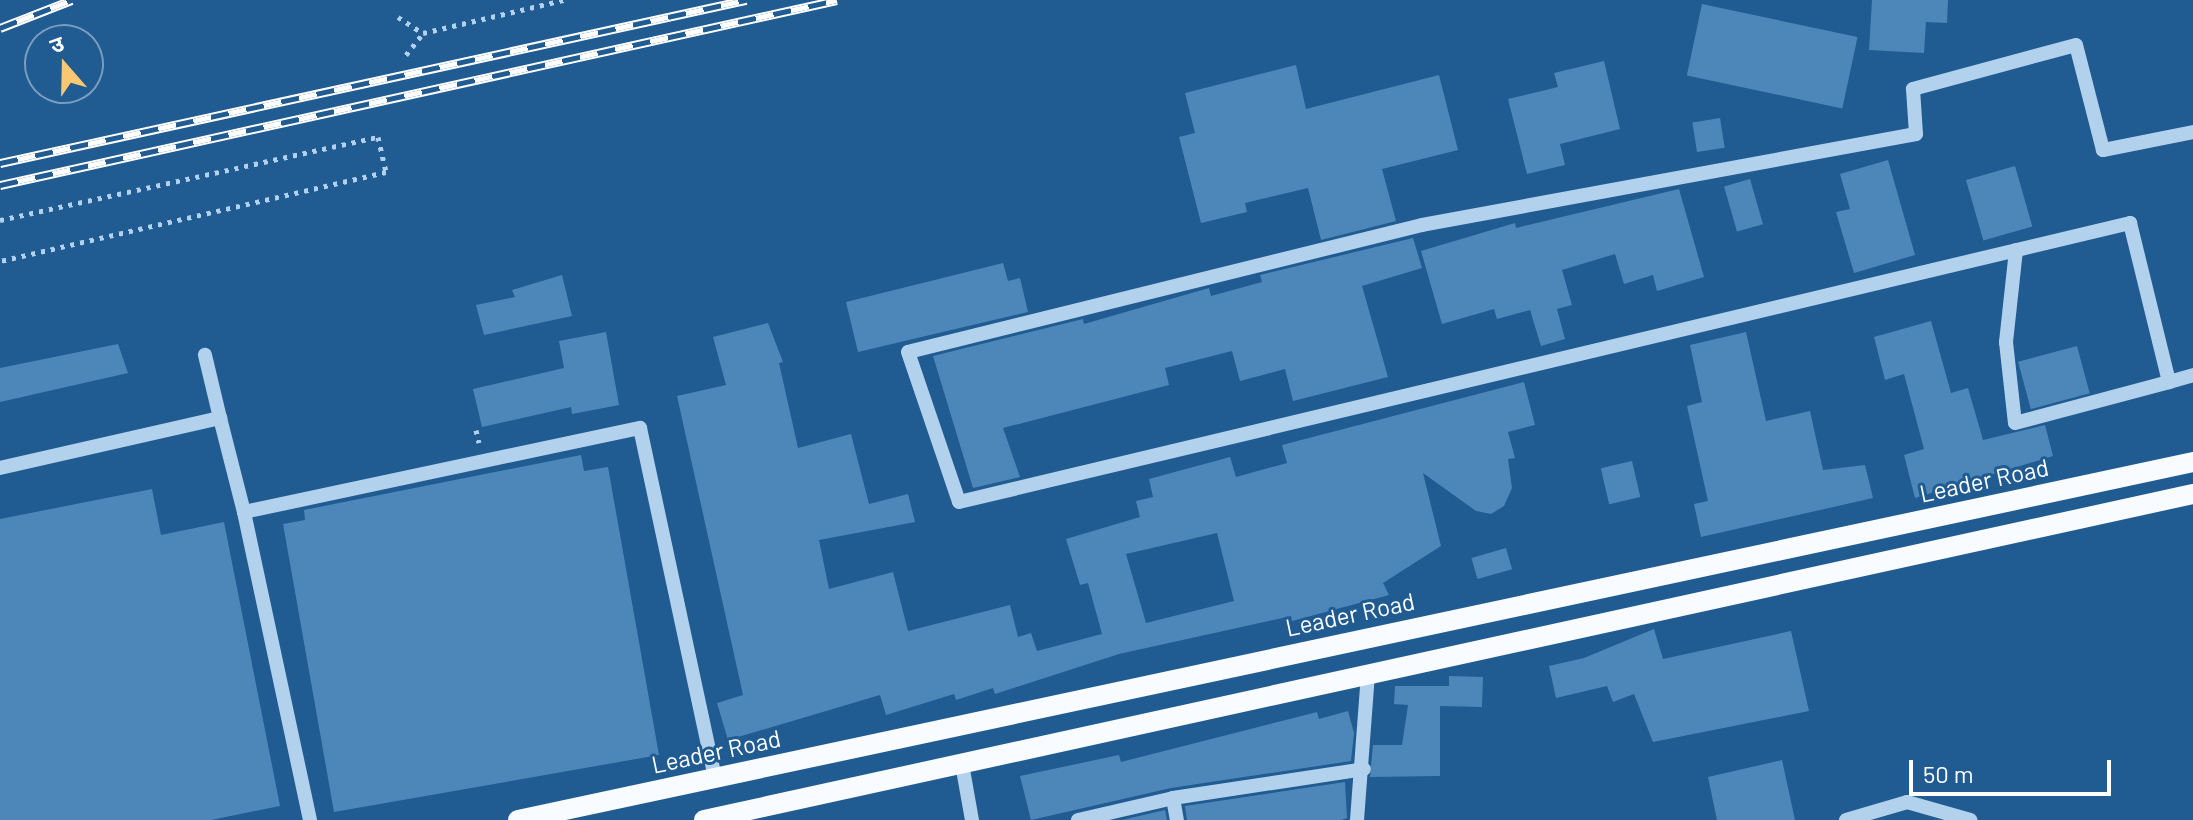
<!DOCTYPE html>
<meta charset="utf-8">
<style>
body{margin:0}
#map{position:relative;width:2193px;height:820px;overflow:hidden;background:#205b91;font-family:Barlow,"Noto Sans Devanagari",sans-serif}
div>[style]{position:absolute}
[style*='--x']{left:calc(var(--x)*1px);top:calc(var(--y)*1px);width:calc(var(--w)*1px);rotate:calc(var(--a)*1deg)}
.building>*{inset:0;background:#4d87ba;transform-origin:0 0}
.path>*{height:5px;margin-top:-2.5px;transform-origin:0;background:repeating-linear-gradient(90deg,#b2d1ed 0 4px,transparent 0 10px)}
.minor>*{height:14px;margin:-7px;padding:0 7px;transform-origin:7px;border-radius:7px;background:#b2d1ed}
.major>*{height:20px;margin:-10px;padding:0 10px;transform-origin:10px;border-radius:10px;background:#f8fbff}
.rail>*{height:9px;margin-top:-4.5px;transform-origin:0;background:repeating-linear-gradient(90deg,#205b91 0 18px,#fff 0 36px);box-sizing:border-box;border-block:2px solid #fff}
span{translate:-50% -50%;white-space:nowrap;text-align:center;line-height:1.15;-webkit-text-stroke:6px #205b91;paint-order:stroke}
.street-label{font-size:24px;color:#fff}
.north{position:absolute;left:24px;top:24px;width:80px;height:80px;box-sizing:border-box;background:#205b91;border:2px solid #799dbd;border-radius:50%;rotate:340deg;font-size:22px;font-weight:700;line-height:32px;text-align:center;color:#fff}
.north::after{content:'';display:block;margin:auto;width:28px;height:36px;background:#fac873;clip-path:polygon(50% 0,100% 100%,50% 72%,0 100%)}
.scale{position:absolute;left:1909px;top:760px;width:202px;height:36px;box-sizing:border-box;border:4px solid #fff;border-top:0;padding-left:10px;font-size:24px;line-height:28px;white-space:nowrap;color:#fff;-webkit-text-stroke:6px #205b91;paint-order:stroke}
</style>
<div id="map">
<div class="building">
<div style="clip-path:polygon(1872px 0,1948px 0,1947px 23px,1926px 22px,1924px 53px,1869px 50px)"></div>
<div style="left:1702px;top:4px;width:159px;height:73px;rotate:12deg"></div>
<div style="clip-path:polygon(1604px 61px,1620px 129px,1560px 144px,1565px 165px,1527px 174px,1508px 99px,1558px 87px,1554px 73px)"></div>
<div style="clip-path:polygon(1296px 65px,1306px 109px,1439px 75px,1458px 150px,1382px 169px,1396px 221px,1321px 240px,1308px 188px,1245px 203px,1247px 212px,1201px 223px,1179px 137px,1195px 133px,1185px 93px)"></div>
<div style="left:1720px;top:118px;width:30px;height:28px;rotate:81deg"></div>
<div style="clip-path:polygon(1888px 160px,1915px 255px,1854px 273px,1836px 212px,1850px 209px,1840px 174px)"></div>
<div style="left:2015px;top:166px;width:63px;height:51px;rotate:74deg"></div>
<div style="left:1750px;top:179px;width:47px;height:27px;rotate:74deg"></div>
<div style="clip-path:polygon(1679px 189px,1704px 277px,1657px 291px,1653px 275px,1624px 284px,1615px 254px,1562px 270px,1572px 305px,1557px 309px,1565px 339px,1541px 346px,1530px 310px,1497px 319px,1494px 309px,1442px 324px,1421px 251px,1515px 223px,1516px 228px)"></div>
<div style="clip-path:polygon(1413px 238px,1422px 268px,1362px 286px,1388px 377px,1293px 401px,1285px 369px,1240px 381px,1232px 351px,1165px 368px,1169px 385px,1003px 428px,1020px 477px,973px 488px,933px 356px,1083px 319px,1084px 324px,1209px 288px,1211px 296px,1262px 282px,1260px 275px)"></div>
<div style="clip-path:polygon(1003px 263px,1008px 281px,1020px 278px,1028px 312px,858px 352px,846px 302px)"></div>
<div style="clip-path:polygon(562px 275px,572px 316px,484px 335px,476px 305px,515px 297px,512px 290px)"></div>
<div style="clip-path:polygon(1931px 321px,1951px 393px,1968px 388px,1983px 440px,2045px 425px,2053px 456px,1915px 498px,1904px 455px,1924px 449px,1904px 374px,1885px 380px,1874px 337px)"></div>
<div style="clip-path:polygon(evenodd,768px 323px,783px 362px,779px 363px,798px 448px,851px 434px,869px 504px,908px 494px,915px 522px,819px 540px,829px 589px,893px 572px,908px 631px,1010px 605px,1018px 637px,1031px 633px,1037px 651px,1102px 634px,1088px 583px,1080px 585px,1066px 539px,1140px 517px,1136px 501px,1153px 497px,1149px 479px,1230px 457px,1236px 477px,1287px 463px,1282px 445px,1524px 382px,1535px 425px,1508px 432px,1515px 458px,1508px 459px,1512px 488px,1504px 506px,1491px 514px,1476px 511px,1423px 473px,1441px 546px,1383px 583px,1389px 595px,1292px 621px,1291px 616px,1119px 654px,995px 694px,993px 688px,956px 700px,954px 694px,886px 715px,880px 695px,728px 740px,717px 703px,743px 695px,677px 396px,726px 385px,713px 337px,768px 323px,1217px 533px,1234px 601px,1146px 623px,1126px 554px,1217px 533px)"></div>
<div style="clip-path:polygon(606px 332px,619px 405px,572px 414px,571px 407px,482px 427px,473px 389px,564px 368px,559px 341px)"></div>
<div style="clip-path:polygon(1746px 332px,1766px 421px,1810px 411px,1823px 470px,1865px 465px,1873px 498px,1701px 537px,1694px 504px,1708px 501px,1687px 406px,1702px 402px,1690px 345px)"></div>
<div style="clip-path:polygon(118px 344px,128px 373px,0 402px,0 368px)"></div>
<div style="left:2077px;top:346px;width:49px;height:61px;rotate:75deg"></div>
<div style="clip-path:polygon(581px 455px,584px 471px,608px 467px,659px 755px,334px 812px,283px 524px,305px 520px,304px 510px)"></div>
<div style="left:1632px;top:461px;width:37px;height:32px;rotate:77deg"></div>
<div style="clip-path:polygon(152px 489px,161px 535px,224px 522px,280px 806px,211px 820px,0 820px,0 519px)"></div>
<div style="left:1506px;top:548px;width:22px;height:36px;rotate:74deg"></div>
<div style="clip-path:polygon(1654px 629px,1663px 659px,1791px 631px,1809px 711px,1653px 742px,1634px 694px,1613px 702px,1607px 686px,1556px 698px,1549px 666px,1584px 658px)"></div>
<div style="clip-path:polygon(1449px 676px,1483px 677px,1482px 707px,1440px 706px,1440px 776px,1370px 777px,1373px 745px,1402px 745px,1408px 705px,1394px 704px,1395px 686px,1449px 686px)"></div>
<div style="clip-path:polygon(1348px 711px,1354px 733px,1351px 761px,1171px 788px,1031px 820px,1020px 776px,1119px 755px,1121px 762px,1317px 712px,1319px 719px)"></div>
<div style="clip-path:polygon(1782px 760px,1795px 820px,1717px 820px,1708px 777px)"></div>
<div style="clip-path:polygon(1345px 782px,1347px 818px,1341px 820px,1187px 820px,1185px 806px)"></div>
<div style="clip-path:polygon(1165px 810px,1167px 820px,1122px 820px)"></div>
</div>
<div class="path">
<div style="--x:398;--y:17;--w:30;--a:33"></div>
<div style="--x:406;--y:55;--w:28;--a:-52"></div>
<div style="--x:423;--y:33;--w:145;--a:-13.2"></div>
<div style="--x:0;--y:220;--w:387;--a:-12.4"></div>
<div style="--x:378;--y:137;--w:36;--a:77"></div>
<div style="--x:386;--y:172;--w:396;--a:167"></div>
<div style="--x:476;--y:430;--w:13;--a:77"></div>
</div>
<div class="minor">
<div style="--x:2193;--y:132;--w:92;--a:168.7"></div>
<div style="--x:2103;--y:150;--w:108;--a:-104.4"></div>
<div style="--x:2076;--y:45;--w:169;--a:164.9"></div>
<div style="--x:1913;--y:89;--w:45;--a:86.2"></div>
<div style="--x:1916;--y:134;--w:502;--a:169.56"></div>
<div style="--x:1422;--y:225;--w:529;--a:166.12"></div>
<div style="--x:908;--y:352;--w:158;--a:71.2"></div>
<div style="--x:959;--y:502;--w:1204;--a:-13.4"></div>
<div style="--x:2130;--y:223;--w:164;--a:76.2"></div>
<div style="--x:2169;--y:382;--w:25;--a:-16"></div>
<div style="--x:2016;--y:250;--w:93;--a:96.2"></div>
<div style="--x:2006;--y:342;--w:81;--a:83.7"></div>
<div style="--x:2015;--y:423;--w:159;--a:-14.9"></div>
<div style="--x:220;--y:418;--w:97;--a:75.7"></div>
<div style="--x:0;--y:468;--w:226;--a:-12.8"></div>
<div style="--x:220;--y:418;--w:65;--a:-103.4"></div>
<div style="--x:962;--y:764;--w:57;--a:79.9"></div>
<div style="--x:1173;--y:798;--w:22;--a:80"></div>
<div style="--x:310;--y:820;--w:315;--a:-102.1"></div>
<div style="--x:244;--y:512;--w:405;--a:-12"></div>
<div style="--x:640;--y:428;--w:358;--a:77.9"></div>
<div style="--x:1078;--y:820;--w:98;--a:-13"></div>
<div style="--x:1173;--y:798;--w:193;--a:-8.6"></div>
<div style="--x:1357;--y:820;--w:146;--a:-85.7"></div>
<div style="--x:1846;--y:820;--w:64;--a:-16.4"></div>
<div style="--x:1907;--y:802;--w:66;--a:15.9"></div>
</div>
<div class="major">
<div style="--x:518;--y:820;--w:1713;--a:-12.06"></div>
<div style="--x:704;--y:820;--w:1524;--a:-12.35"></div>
</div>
<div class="rail">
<div style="--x:0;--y:28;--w:77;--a:-21.3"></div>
<div style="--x:0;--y:163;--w:764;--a:-12.33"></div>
<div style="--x:0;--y:185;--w:857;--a:-12.46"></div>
</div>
<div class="street-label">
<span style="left:1984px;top:480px;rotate:-12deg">Leader Road</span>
<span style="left:1350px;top:614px;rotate:-12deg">Leader Road</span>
<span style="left:716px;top:751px;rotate:-12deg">Leader Road</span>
</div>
<div class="north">उ</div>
<div class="scale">50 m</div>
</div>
